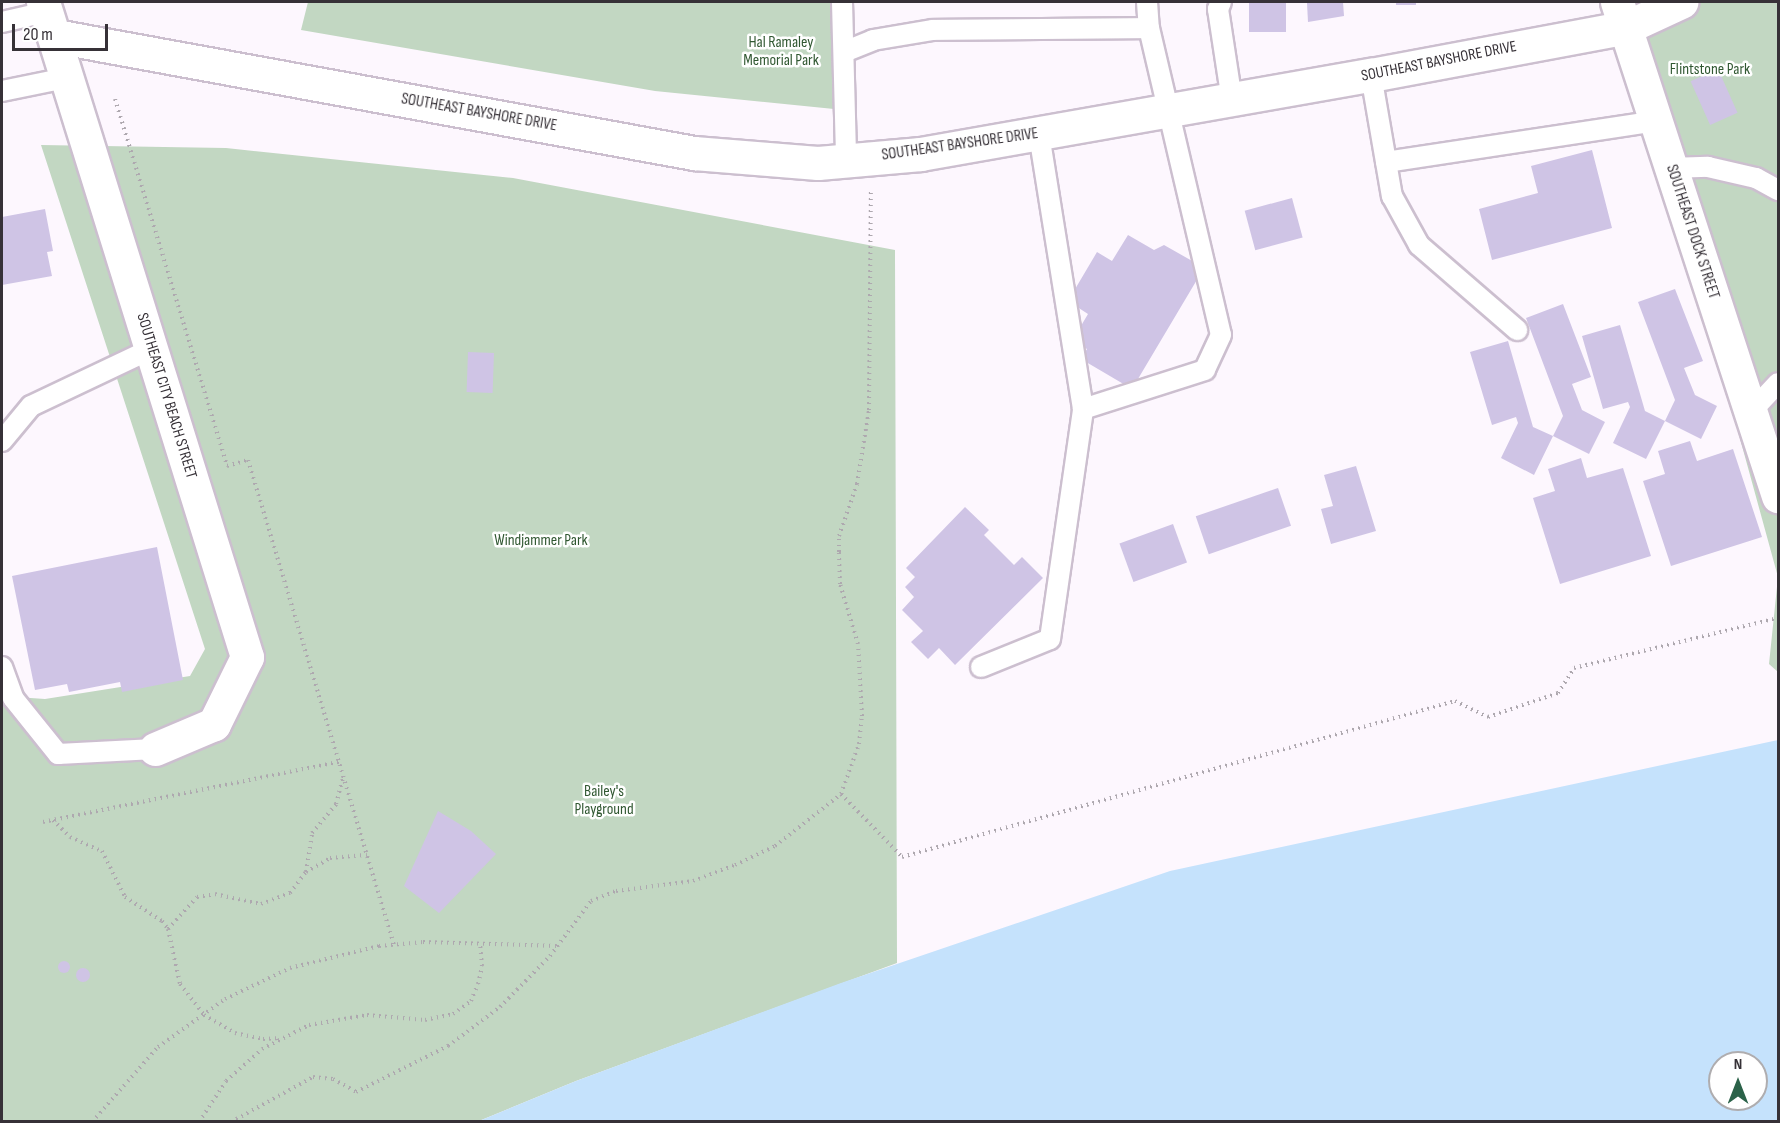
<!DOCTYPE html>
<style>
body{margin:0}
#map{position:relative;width:1780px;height:1123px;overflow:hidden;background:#fdf7fe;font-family:"Sofia Sans Condensed",sans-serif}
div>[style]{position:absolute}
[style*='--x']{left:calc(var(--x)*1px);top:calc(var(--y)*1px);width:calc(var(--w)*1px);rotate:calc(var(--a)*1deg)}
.green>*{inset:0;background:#c2d7c2}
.water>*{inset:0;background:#c5e2fc}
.building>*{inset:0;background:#cfc4e5;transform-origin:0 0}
.round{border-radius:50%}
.path>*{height:4px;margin-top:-2px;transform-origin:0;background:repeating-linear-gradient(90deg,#aea8af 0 1.5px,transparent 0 6px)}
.roads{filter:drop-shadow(2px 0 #ccbfcf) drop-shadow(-2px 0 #ccbfcf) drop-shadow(0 2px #ccbfcf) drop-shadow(0 -2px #ccbfcf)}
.service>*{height:20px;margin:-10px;padding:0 10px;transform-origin:10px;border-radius:10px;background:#fff}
.minor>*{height:33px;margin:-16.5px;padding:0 16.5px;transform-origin:16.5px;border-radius:16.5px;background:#fff}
.tertiary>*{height:33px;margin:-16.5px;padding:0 16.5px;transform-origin:16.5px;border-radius:16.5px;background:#fff}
span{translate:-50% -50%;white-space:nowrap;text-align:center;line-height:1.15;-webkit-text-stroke:5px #fff;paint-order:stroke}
.park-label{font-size:16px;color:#315832}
.street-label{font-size:16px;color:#363137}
.frame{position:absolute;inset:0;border:3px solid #363137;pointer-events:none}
.north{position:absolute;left:1708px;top:1051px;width:60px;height:60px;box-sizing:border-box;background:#fff;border:2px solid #afadaf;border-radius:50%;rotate:0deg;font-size:16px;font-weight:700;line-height:24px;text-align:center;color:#363137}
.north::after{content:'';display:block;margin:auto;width:21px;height:27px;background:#2b6249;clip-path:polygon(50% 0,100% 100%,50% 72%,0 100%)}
.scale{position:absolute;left:12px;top:24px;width:96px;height:27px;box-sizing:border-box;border:3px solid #363137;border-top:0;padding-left:8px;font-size:18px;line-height:21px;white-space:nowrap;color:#363137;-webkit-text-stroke:4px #fff;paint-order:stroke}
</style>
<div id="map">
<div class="green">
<div style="clip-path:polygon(308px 2px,834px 2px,834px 109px,655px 91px,301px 30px)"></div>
<div style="clip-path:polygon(1681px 2px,1778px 2px,1778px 672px,1769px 664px,1778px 577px,1627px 27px)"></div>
<div style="clip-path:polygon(41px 145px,226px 148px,513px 178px,895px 250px,897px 963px,576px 1081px,479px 1121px,2px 1121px,2px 696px,45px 699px,190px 676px,205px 649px)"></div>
</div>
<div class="water">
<div style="clip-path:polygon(evenodd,1778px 740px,1778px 1121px,479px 1121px,576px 1081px,841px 983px,1170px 871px,1778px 740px,1720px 1063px,1756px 1063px,1756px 1099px,1720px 1099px,1720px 1063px)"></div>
</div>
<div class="building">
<div style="left:1249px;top:2px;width:37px;height:30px"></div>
<div style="clip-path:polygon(1343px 2px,1344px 16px,1308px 22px,1307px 3px)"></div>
<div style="left:1396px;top:2px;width:20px;height:3px"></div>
<div style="left:1718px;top:69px;width:48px;height:30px;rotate:66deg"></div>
<div style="clip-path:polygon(1592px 150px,1612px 228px,1492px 260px,1479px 209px,1538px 193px,1531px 166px)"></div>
<div style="left:1292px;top:198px;width:41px;height:49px;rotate:75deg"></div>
<div style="clip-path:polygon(45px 209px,53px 251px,47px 252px,52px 276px,2px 285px,2px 217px)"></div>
<div style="clip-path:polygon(1128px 235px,1154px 250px,1164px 245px,1194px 262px,1194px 269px,1201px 273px,1132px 389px,1081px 359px,1087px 349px,1072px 341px,1088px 314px,1068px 301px,1097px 252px,1112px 261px)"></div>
<div style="clip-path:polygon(1675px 289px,1703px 361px,1684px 368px,1695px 395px,1717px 406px,1701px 439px,1665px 421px,1675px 400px,1638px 302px)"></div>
<div style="clip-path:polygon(1563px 304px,1591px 377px,1572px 384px,1582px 410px,1605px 422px,1589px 454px,1553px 436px,1534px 475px,1501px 458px,1518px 423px,1516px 417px,1492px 425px,1470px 352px,1508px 341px,1533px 427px,1553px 436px,1563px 416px,1526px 318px)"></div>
<div style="clip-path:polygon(1620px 325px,1645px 411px,1665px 421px,1646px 459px,1613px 443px,1630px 407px,1628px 402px,1603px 409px,1582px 336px)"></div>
<div style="left:468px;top:352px;width:26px;height:40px;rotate:2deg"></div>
<div style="clip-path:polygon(1690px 441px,1697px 461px,1733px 449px,1762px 537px,1671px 566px,1643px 481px,1665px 474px,1658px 451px)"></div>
<div style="clip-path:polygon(1581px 458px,1587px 478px,1623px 468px,1651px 556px,1560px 584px,1533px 498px,1555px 491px,1548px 469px)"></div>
<div style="clip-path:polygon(1356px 466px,1376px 531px,1331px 544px,1321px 509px,1333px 506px,1324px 475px)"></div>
<div style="left:1278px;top:488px;width:40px;height:87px;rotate:71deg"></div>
<div style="clip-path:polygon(965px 507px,989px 530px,984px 535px,1014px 565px,1022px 557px,1043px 578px,955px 665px,939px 648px,928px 659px,911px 642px,923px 631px,902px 610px,914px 597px,905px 587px,915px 577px,906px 568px)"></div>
<div style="left:1173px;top:524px;width:41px;height:57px;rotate:70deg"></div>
<div style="clip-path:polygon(157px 547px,183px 680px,122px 692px,120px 682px,69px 692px,67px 684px,35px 690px,12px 576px)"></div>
<div style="clip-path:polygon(438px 811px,471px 831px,496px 854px,439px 913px,404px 886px)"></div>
<div class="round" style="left:58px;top:961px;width:12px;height:12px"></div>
<div class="round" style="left:76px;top:968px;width:14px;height:14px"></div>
</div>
<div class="path">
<div style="--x:115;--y:99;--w:384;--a:73"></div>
<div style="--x:227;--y:466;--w:22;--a:-16"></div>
<div style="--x:248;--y:460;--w:506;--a:73.25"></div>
<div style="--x:841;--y:794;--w:88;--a:45.9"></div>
<div style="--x:902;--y:857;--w:575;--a:-15.75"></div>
<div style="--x:1455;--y:701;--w:37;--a:26"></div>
<div style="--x:1488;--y:717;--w:74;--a:-18.9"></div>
<div style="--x:1558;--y:693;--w:30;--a:-57"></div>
<div style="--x:1574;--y:668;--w:210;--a:-13.8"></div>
<div style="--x:53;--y:820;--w:24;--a:45"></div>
<div style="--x:70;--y:837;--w:35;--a:24"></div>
<div style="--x:102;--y:851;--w:51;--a:63.4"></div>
<div style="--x:125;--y:897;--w:44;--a:33"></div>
<div style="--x:162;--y:921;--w:10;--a:53"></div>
<div style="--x:168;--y:929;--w:56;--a:77.7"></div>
<div style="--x:180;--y:984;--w:39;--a:52"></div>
<div style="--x:204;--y:1015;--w:36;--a:30"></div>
<div style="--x:235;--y:1033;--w:29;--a:12"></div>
<div style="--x:263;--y:1039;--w:17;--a:-3"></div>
<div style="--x:43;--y:822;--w:302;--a:-11.5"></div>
<div style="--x:306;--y:872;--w:28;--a:-30"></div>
<div style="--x:330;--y:858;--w:37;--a:-5"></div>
<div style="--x:168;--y:929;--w:43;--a:-47.8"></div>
<div style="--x:197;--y:897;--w:18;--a:-9"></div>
<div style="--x:215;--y:894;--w:47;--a:12.3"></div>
<div style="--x:261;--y:904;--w:31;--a:-21"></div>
<div style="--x:290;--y:893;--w:26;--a:-53"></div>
<div style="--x:306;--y:872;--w:39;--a:-81"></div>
<div style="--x:312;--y:833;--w:38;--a:-50"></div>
<div style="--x:336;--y:804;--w:27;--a:-75"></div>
<div style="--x:92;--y:1122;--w:100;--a:-48.7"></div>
<div style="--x:158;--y:1047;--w:82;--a:-35.6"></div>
<div style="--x:225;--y:999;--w:72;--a:-25.5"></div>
<div style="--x:290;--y:968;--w:92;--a:-13.9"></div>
<div style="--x:379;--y:946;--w:44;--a:-5.2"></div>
<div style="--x:423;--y:942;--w:133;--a:1.7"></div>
<div style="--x:199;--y:1122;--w:49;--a:-56.6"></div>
<div style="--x:226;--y:1081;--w:48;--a:-41.6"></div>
<div style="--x:262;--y:1049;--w:53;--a:-27.1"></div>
<div style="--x:309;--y:1025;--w:59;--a:-9.8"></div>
<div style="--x:367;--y:1015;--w:58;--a:4.9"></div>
<div style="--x:425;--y:1020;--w:29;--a:-12"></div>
<div style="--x:453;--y:1014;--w:22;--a:-36"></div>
<div style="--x:471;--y:1001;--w:18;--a:-68"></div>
<div style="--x:478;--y:984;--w:18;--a:-77"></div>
<div style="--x:482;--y:966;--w:22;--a:-95"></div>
<div style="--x:231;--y:1122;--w:94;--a:-28.8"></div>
<div style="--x:313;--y:1077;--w:20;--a:6"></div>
<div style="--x:333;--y:1079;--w:26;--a:29"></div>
<div style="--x:356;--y:1092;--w:103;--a:-26.6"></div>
<div style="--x:448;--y:1046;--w:65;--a:-36.9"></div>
<div style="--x:500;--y:1007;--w:71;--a:-45.6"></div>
<div style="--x:550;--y:956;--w:69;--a:-53.3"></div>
<div style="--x:591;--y:901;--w:27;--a:-22"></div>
<div style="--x:616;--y:891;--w:78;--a:-7.4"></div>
<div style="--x:693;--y:881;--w:45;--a:-20.9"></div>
<div style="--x:735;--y:865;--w:44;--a:-25.4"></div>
<div style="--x:775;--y:846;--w:84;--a:-38.2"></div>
<div style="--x:841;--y:794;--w:53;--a:-70.2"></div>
<div style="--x:859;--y:744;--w:28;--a:-84"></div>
<div style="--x:862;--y:716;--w:72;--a:-93.2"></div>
<div style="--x:858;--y:644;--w:63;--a:-106.7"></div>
<div style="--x:840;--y:584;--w:32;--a:-92"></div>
<div style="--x:839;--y:552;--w:16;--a:-90"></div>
<div style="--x:839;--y:536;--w:55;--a:-70.9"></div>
<div style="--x:857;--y:484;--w:75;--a:-80.8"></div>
<div style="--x:869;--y:410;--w:220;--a:-89.5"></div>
</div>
<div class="roads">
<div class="service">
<div style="--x:842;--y:2;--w:158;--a:88.5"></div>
<div style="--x:1147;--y:2;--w:26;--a:86"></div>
<div style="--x:1221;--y:2;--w:8;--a:113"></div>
<div style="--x:1218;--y:9;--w:93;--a:81.3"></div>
<div style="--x:2;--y:22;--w:45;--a:-12.8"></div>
<div style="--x:844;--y:52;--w:31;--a:-22"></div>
<div style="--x:873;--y:40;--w:61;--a:-9.5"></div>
<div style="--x:933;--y:30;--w:216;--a:-0.5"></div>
<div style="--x:1149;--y:28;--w:315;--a:76.8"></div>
<div style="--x:1221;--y:335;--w:38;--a:115"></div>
<div style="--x:1205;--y:370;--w:128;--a:162.3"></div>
<div style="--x:1371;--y:75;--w:123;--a:80.2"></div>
<div style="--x:1392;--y:196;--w:56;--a:61.1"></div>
<div style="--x:1419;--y:245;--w:130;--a:40.9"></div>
<div style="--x:2;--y:91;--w:65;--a:-11.5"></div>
<div style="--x:1386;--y:162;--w:273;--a:-8.6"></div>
<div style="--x:1670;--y:168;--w:38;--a:-2"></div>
<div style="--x:1708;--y:167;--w:49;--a:12.9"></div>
<div style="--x:1756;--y:178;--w:25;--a:29"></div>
<div style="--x:1749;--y:414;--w:42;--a:-46.9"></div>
<div style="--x:2;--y:441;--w:45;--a:-50.4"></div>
<div style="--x:31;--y:406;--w:133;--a:-25.4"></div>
<div style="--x:2;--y:667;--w:33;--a:70"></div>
<div style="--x:13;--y:698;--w:72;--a:51.2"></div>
<div style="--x:58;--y:754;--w:97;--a:-3"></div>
<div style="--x:981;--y:667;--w:74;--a:-22.1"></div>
<div style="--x:1050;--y:639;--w:232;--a:-81.8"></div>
<div style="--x:1083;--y:409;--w:278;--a:-99.1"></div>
</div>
<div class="minor">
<div style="--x:1617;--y:2;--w:520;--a:71.95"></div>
</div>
<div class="tertiary">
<div style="--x:43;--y:2;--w:686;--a:72.7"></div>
<div style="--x:247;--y:657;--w:75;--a:116.2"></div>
<div style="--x:214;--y:724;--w:64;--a:157"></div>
<div style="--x:55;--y:36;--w:650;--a:10.38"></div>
<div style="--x:694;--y:153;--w:124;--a:4.6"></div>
<div style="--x:818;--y:163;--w:103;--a:-5"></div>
<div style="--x:921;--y:154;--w:457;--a:-10"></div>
<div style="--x:1371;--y:75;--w:260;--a:-10.6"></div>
<div style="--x:1627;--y:27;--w:60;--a:-24.8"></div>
</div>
</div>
<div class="park-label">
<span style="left:781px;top:52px">Hal Ramaley<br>Memorial Park</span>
<span style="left:1710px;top:70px">Flintstone Park</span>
<span style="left:541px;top:541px">Windjammer Park</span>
<span style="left:604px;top:801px">Bailey's<br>Playground</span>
</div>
<div class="street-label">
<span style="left:1439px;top:62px;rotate:-11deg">SOUTHEAST BAYSHORE DRIVE</span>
<span style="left:479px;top:113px;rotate:10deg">SOUTHEAST BAYSHORE DRIVE</span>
<span style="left:960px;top:145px;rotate:-8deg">SOUTHEAST BAYSHORE DRIVE</span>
<span style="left:1692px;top:232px;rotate:72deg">SOUTHEAST DOCK STREET</span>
<span style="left:166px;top:396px;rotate:73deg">SOUTHEAST CITY BEACH STREET</span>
</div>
<div class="frame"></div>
<div class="north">N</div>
<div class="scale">20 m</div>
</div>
